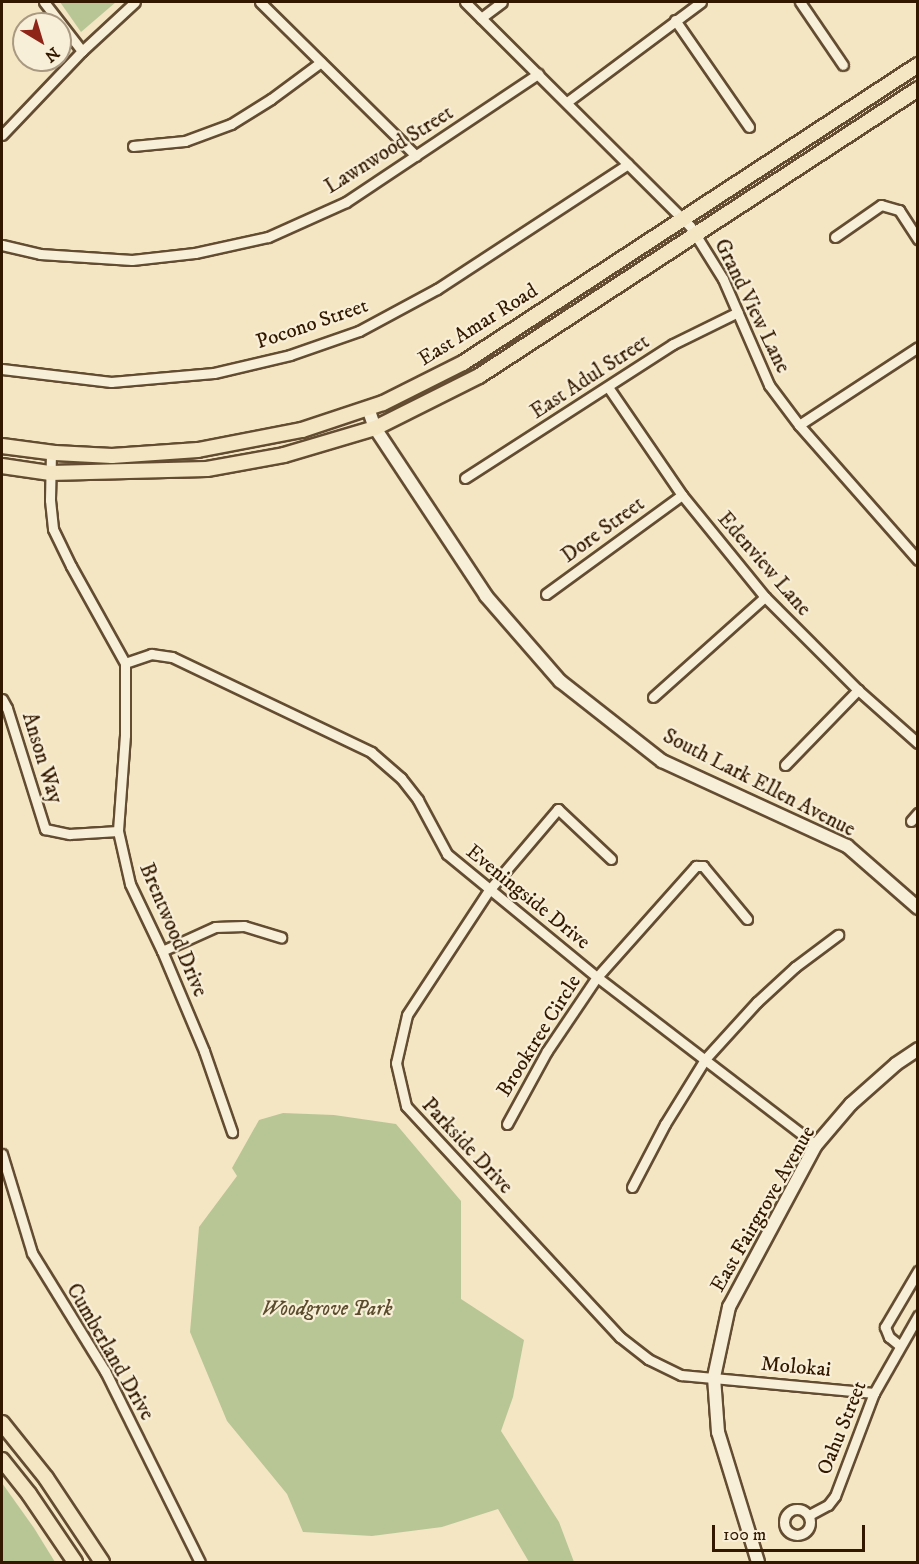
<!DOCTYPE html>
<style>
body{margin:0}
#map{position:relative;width:919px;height:1564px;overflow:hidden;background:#f4e6c3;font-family:"IM FELL DW Pica",serif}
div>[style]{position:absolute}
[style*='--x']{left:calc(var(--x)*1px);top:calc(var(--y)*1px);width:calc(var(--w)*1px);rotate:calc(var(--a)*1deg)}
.green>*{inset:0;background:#b8c696}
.roads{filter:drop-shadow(2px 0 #634c31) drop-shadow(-2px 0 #634c31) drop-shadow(0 2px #634c31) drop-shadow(0 -2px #634c31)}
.street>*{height:9px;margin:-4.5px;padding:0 4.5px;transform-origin:4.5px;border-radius:4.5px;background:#f8efd8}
.street>.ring{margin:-4.5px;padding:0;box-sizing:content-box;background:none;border:9px solid #f8efd8;border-radius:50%}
.secondary>*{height:12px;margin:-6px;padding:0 6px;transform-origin:6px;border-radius:6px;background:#f8efd8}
.primary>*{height:14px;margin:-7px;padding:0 7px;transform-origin:7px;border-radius:7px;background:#f4e6c3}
span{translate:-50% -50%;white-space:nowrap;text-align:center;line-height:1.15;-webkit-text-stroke:4.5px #f8efd8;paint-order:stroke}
.street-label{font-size:21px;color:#331800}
.park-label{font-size:21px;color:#5b4c2d;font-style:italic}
.frame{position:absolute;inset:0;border:3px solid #331800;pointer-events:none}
.north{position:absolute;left:12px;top:12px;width:60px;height:60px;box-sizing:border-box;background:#f8efd8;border:2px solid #a99982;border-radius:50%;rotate:142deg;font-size:16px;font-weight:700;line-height:24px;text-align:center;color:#331800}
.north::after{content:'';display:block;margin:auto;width:21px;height:27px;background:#8f2418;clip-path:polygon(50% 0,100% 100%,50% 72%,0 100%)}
.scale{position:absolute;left:712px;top:1525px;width:153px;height:27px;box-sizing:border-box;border:3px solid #331800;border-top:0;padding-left:8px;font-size:18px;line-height:21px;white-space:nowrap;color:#331800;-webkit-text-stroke:4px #f8efd8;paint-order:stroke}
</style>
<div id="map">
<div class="green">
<div style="clip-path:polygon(60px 2px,116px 2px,81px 32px)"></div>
<div style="clip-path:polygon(283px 1113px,334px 1115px,396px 1124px,461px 1201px,461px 1299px,524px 1340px,513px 1397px,501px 1431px,559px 1522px,574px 1562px,529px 1562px,498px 1509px,442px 1527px,372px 1536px,303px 1532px,287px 1494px,227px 1421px,190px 1332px,199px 1227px,237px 1176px,232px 1168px,259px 1120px)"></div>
<div style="clip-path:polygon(2px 1483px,34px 1528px,55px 1562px,2px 1562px)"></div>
</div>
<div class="roads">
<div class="street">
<div style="--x:44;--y:2;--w:62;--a:52.2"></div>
<div style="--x:260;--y:2;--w:219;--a:44.6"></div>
<div style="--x:465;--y:2;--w:317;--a:44.9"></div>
<div style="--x:690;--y:226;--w:62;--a:58.1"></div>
<div style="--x:723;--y:279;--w:116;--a:66.5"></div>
<div style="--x:769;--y:385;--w:50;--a:53.1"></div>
<div style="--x:799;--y:425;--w:180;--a:48.6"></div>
<div style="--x:800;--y:2;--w:76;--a:55.7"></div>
<div style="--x:481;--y:18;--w:26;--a:-37"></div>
<div style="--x:675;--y:20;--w:130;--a:55.3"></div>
<div style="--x:567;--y:102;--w:167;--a:-36.7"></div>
<div style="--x:2;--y:135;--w:116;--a:-46.4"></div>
<div style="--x:82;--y:51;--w:72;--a:-42.8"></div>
<div style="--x:133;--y:146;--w:52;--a:-5.5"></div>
<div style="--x:185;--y:141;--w:49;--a:-20.3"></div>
<div style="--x:231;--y:124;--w:47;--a:-32"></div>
<div style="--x:271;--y:99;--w:62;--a:-36.5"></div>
<div style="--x:835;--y:237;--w:56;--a:-34.8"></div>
<div style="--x:881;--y:205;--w:19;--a:16"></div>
<div style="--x:899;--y:210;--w:35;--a:57"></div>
<div style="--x:2;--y:245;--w:39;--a:13"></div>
<div style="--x:40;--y:254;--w:92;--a:3.7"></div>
<div style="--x:132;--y:260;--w:63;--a:-6.3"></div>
<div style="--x:195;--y:253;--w:75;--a:-12.4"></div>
<div style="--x:268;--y:237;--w:85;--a:-24.2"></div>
<div style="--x:346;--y:202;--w:231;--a:-33.7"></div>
<div style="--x:2;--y:369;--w:110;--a:6.8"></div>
<div style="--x:111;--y:382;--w:103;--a:-5"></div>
<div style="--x:214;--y:373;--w:78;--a:-13.3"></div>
<div style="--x:290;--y:355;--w:73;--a:-19.2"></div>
<div style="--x:359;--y:331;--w:89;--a:-28.3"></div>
<div style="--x:437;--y:289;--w:228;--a:-33.2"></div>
<div style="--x:608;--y:387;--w:131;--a:55.6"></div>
<div style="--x:682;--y:495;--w:132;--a:50.9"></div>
<div style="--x:765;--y:597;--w:132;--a:45"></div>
<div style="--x:858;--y:690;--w:80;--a:41.5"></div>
<div style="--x:799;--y:425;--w:142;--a:-33.2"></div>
<div style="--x:51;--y:452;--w:48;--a:91.2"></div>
<div style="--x:50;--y:500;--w:29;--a:84"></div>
<div style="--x:53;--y:529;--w:41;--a:64.1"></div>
<div style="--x:71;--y:566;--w:111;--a:60.9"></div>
<div style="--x:125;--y:663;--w:72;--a:90"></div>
<div style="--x:125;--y:735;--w:96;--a:94.2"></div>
<div style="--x:118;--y:831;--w:54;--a:77.2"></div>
<div style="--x:130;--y:884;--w:74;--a:64.5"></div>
<div style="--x:162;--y:951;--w:108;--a:67.2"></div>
<div style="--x:204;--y:1051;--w:86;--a:70.9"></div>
<div style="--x:465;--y:478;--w:247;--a:-32.8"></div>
<div style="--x:673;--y:344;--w:72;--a:-26.2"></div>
<div style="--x:546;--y:594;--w:168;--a:-36.1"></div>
<div style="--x:125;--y:663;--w:28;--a:-19"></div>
<div style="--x:151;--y:654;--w:21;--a:8"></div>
<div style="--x:172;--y:657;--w:221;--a:25.5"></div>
<div style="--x:371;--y:752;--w:40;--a:41"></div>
<div style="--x:401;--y:778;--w:28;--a:52"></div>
<div style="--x:418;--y:800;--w:61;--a:61.8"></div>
<div style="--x:447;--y:854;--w:194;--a:39.4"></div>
<div style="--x:597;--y:977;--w:276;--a:37.5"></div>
<div style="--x:653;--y:697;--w:150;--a:-41.8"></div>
<div style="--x:2;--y:699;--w:10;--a:61"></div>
<div style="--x:7;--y:708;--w:127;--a:72.6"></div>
<div style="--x:45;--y:829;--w:25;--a:12"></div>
<div style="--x:69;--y:834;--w:49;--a:-3.5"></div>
<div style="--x:785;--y:765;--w:105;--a:-45.8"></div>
<div style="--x:911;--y:821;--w:11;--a:-49"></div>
<div style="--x:611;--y:859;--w:73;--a:-136.7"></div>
<div style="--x:558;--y:809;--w:106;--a:130.4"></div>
<div style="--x:489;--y:890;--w:149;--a:123.3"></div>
<div style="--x:407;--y:1015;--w:49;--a:102.9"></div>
<div style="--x:396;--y:1063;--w:44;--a:76.9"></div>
<div style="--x:406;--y:1106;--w:315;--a:47.2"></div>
<div style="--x:620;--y:1337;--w:36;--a:38"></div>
<div style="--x:648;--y:1359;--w:37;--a:26"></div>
<div style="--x:681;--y:1375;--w:194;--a:5.3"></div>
<div style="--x:162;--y:951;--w:58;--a:-24.4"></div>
<div style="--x:215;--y:927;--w:29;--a:-2"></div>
<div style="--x:244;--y:926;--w:39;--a:17"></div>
<div style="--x:507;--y:1124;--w:83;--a:-61.3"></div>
<div style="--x:547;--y:1051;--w:89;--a:-56"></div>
<div style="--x:597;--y:977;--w:149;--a:-48.3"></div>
<div style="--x:696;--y:866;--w:7;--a:0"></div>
<div style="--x:703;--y:866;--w:69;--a:50.3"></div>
<div style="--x:2;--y:1154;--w:103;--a:73.1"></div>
<div style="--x:32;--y:1253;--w:139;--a:58.3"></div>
<div style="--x:105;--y:1371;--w:213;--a:63.6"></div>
<div style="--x:632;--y:1187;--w:71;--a:-62.4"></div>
<div style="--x:665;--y:1124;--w:78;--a:-58.2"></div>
<div style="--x:706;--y:1058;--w:76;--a:-47.7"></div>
<div style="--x:757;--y:1002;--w:52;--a:-42.6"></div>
<div style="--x:795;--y:967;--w:54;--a:-36.7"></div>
<div style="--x:899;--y:1345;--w:13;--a:-141"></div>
<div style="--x:889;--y:1337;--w:11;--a:-112"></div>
<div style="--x:885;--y:1327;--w:65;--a:-59.5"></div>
<div class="ring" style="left:784px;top:1509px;width:17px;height:17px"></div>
<div style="--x:809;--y:1515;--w:21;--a:-28"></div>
<div style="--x:828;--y:1505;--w:11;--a:-52"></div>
<div style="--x:835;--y:1496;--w:110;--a:-69.3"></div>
<div style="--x:874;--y:1393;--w:89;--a:-60.3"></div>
</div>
<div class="secondary">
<div style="--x:368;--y:408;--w:21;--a:71"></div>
<div style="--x:375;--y:428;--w:201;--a:56.5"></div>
<div style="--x:486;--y:596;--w:113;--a:49"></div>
<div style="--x:560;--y:681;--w:130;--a:38.1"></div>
<div style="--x:662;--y:761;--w:204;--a:24.7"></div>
<div style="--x:847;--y:846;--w:94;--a:41.1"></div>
<div style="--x:758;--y:1562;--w:136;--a:-107.1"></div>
<div style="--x:718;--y:1432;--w:55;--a:-94.2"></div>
<div style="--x:714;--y:1377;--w:72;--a:-77.9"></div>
<div style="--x:729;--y:1307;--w:184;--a:-61.8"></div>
<div style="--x:816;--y:1145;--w:54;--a:-49.5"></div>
<div style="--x:851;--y:1104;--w:60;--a:-41.6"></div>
<div style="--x:896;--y:1064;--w:27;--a:-34"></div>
</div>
<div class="primary">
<div style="--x:2;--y:446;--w:53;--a:7.5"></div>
<div style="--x:55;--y:453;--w:57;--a:3"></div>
<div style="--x:112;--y:456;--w:86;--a:-4"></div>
<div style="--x:198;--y:450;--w:106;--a:-10.9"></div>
<div style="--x:302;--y:430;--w:85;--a:-18.4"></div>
<div style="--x:383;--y:403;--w:89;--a:-26.6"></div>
<div style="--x:463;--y:363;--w:544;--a:-33.22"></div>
<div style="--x:2;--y:466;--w:49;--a:8.3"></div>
<div style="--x:50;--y:473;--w:157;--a:-1.5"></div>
<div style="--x:207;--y:469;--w:78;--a:-10.3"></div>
<div style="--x:284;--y:455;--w:95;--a:-16.5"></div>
<div style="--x:375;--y:428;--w:116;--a:-26.6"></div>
<div style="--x:479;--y:376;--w:524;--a:-33.17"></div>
<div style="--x:2;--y:1423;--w:70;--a:51.3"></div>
<div style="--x:46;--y:1478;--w:101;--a:56.3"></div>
<div style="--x:2;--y:1460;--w:43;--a:51.5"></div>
<div style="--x:29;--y:1494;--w:82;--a:55.9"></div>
</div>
</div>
<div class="street-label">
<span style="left:389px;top:150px;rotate:-32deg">Lawnwood Street</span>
<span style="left:752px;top:306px;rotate:64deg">Grand View Lane</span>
<span style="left:312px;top:324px;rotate:-19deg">Pocono Street</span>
<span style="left:478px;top:325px;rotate:-32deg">East Amar Road</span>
<span style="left:590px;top:377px;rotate:-33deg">East Adul Street</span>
<span style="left:603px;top:530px;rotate:-36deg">Dore Street</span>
<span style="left:764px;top:564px;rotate:49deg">Edenview Lane</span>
<span style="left:42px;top:758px;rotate:73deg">Anson Way</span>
<span style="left:759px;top:783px;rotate:27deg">South Lark Ellen Avenue</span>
<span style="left:528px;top:897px;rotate:39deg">Eveningside Drive</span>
<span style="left:173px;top:930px;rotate:67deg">Brentwood Drive</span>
<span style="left:539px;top:1036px;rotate:-58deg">Brooktree Circle</span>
<span style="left:467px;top:1146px;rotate:47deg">Parkside Drive</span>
<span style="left:763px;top:1209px;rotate:-60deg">East Fairgrove Avenue</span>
<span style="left:110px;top:1352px;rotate:60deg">Cumberland Drive</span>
<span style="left:796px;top:1367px;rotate:5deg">Molokai</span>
<span style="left:842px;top:1428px;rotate:-68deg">Oahu Street</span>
</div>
<div class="park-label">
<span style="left:327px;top:1309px">Woodgrove Park</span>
</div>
<div class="frame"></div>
<div class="north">N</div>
<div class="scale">100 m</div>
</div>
